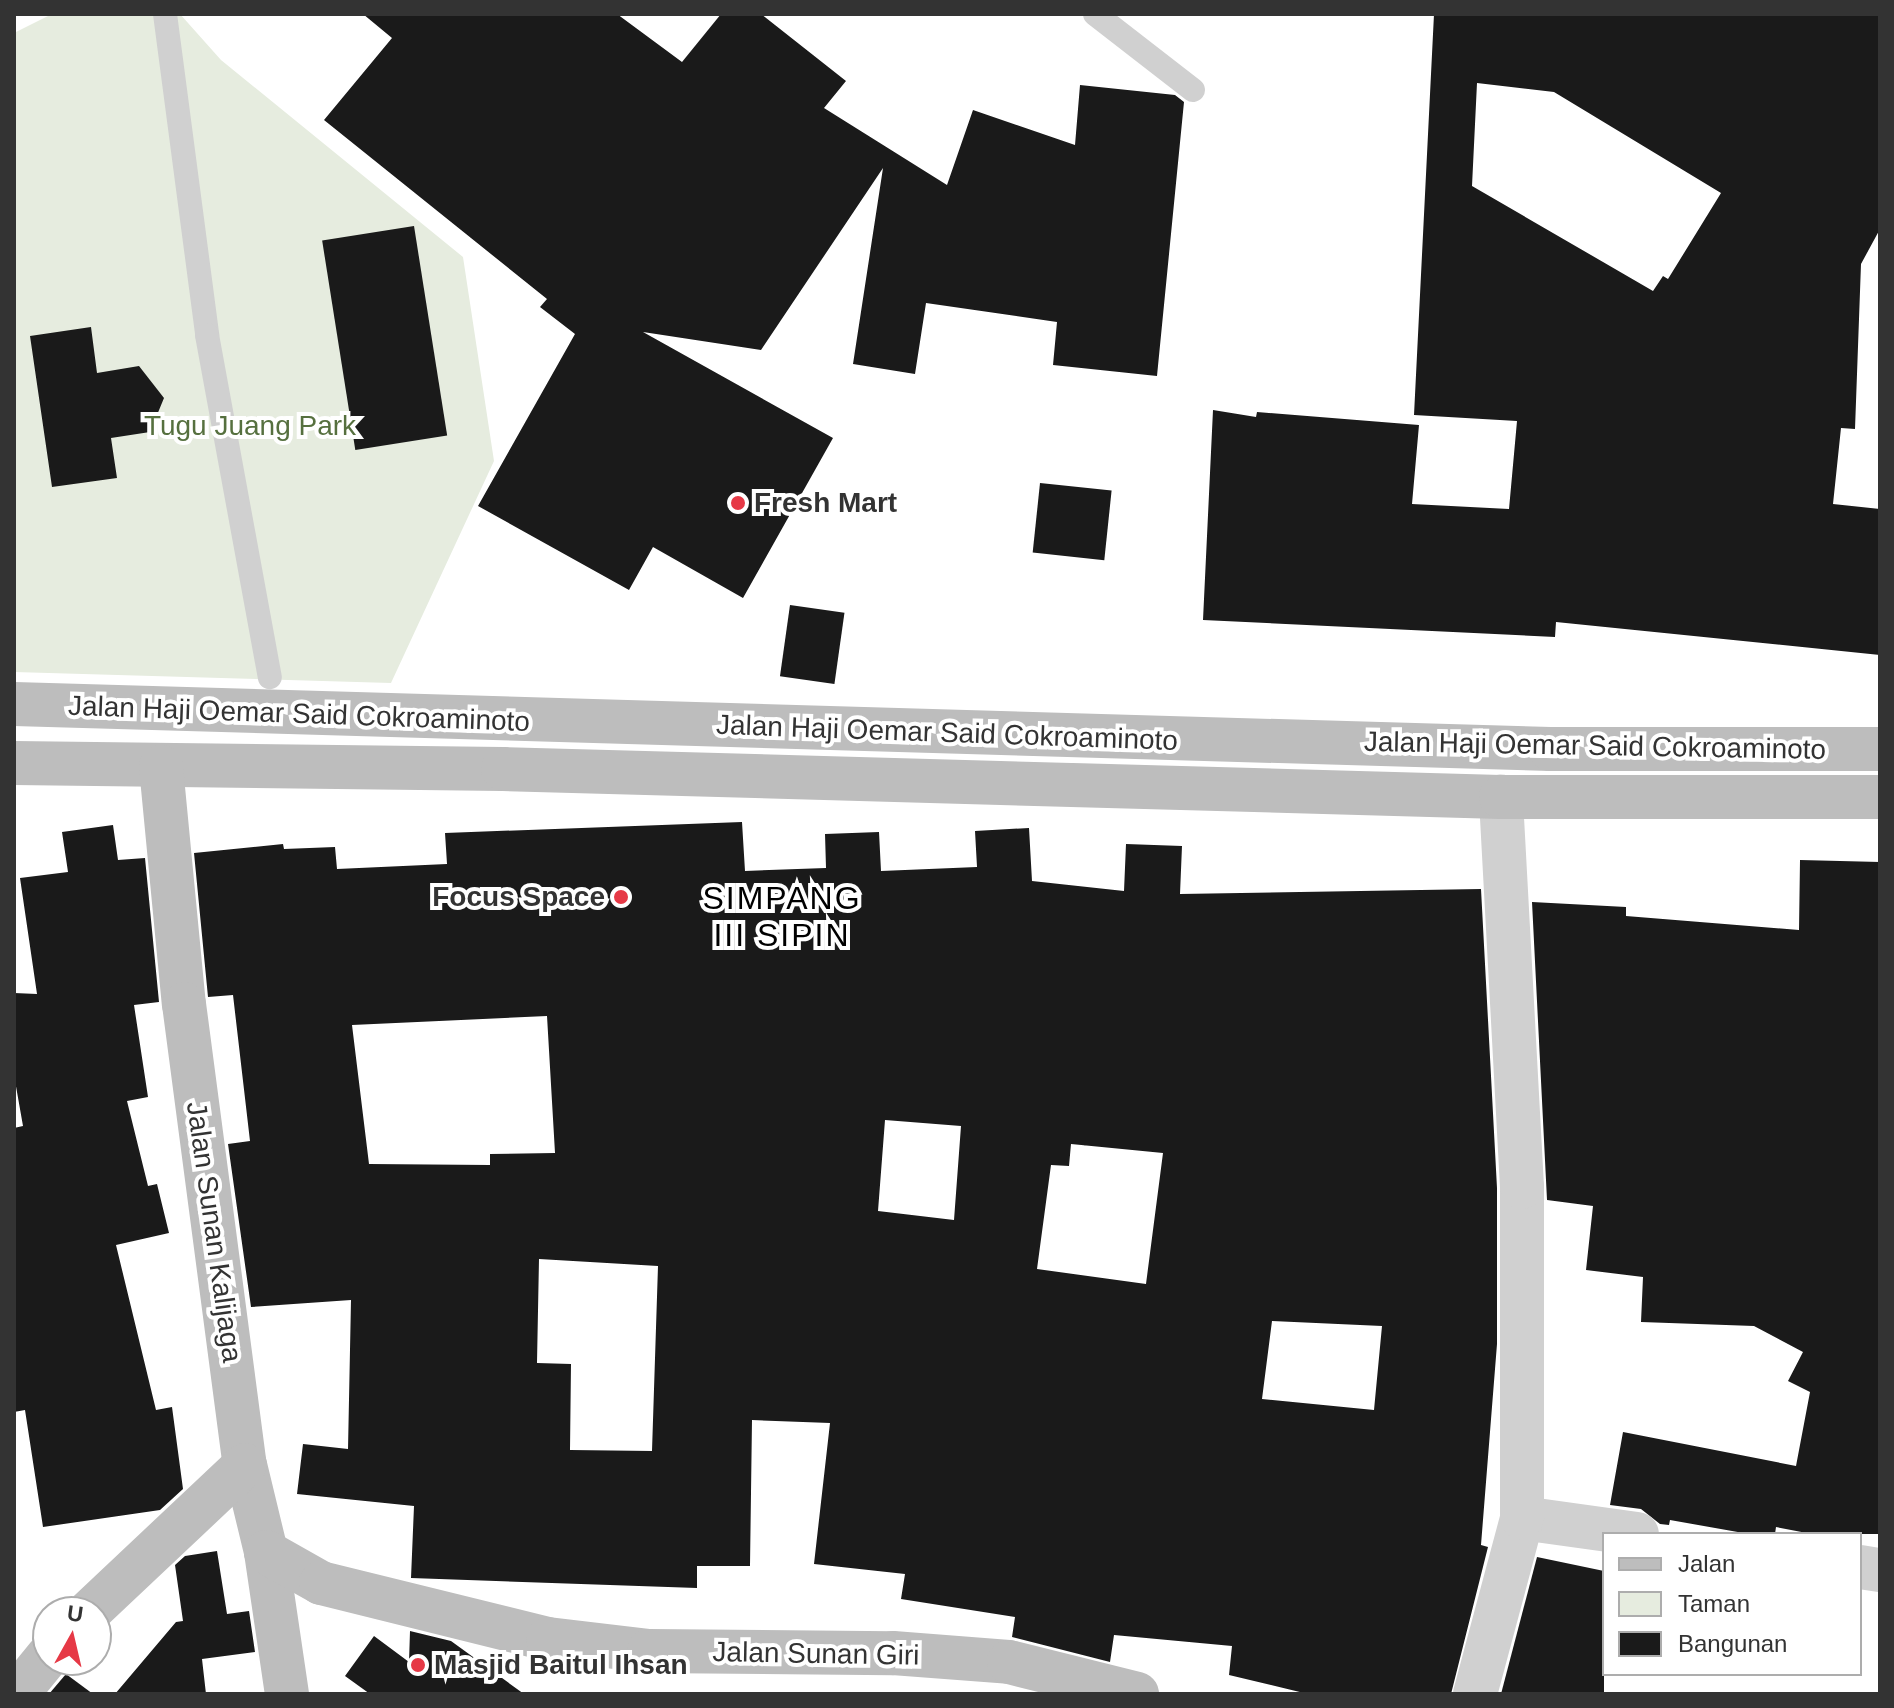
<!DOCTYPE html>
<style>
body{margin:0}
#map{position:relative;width:1894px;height:1708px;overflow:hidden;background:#fff;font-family:Arial,sans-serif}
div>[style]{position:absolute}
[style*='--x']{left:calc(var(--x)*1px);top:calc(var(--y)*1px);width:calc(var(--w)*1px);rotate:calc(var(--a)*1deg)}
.green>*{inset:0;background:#e6ecdf}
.building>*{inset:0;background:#1a1a1a;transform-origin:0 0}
.lane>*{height:24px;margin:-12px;padding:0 12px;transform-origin:12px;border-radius:12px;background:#d0d0d0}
.street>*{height:44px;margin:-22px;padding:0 22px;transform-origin:22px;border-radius:22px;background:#d0d0d0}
.secondary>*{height:44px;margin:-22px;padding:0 22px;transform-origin:22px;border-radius:22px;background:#bdbdbd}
.dots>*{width:22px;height:22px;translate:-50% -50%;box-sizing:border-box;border:4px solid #fff;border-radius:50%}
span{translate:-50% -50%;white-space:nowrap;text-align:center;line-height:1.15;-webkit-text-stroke:8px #fff;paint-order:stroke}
.park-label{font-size:28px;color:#56703f}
.poi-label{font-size:28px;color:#333;font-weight:700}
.left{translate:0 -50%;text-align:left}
.right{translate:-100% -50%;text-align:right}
.street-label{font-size:28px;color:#333}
.quarter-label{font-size:32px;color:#000;letter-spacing:2px}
.frame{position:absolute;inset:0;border:16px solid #333;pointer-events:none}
.legend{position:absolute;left:1602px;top:1532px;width:260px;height:144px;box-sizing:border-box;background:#fff;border:2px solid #adadad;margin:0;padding:10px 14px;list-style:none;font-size:24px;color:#333}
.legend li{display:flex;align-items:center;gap:16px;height:40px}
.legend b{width:40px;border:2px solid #adadad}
.north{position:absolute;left:32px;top:1596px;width:80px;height:80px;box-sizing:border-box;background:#fff;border:2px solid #adadad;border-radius:50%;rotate:8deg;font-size:22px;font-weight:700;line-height:32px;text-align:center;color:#333}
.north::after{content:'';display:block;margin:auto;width:28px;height:36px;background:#e63946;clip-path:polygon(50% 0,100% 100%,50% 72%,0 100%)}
</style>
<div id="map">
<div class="green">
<div style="clip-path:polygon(52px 14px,180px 14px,221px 60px,463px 257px,494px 461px,391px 683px,14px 672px,14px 33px)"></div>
</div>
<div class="building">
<div style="clip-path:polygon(363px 14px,617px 14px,682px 62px,721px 14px,761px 14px,846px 81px,824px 108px,947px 185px,973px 110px,1075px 145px,1080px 85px,1175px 95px,1184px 102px,1157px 376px,1053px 365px,1057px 322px,926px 303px,915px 374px,853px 364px,883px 168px,761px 350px,643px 332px,833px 438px,743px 598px,653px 547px,629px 590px,478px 506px,575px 334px,540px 307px,547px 299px,324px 120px,392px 38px)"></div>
<div style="clip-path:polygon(evenodd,1434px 14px,1880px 14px,1880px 229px,1861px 264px,1855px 429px,1841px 428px,1833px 504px,1880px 509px,1880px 655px,1556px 622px,1555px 637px,1203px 620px,1213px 410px,1256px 417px,1257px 412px,1419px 425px,1412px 504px,1509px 509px,1517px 421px,1414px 415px,1434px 14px,1477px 83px,1554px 92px,1721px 193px,1668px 279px,1663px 276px,1653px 291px,1472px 186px,1477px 83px)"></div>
<div style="left:414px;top:226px;width:212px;height:93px;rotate:81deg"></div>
<div style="clip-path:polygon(91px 327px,97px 373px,139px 366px,164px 398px,150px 432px,111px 438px,117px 478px,52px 487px,30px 336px)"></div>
<div style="left:1040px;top:483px;width:72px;height:70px;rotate:6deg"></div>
<div style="left:790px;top:605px;width:55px;height:72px;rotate:8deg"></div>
<div style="clip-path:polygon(evenodd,742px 822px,745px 871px,826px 868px,825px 834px,879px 832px,881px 871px,977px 867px,975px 831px,1029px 828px,1032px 881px,1124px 891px,1126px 844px,1182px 846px,1180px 894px,1481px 889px,1497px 1188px,1497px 1344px,1481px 1545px,1488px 1547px,1451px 1694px,1308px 1694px,1229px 1675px,1232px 1646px,1114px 1635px,1110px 1662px,1012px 1637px,1015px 1617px,901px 1599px,905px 1574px,814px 1564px,830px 1423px,752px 1420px,750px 1566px,697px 1566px,697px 1588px,411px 1578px,414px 1506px,297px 1494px,303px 1444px,348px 1449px,351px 1300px,251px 1307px,228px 1144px,250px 1141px,233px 995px,208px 997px,194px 853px,283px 844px,284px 849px,335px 847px,337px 869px,447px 864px,445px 833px,742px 822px,547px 1016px,555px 1153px,490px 1154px,490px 1165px,369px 1164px,352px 1025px,547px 1016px,742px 822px,885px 1120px,961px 1126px,954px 1220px,878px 1211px,885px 1120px,742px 822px,1071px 1144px,1163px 1153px,1146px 1284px,1037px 1269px,1051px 1165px,1069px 1166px,1071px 1144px,742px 822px,539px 1259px,658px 1266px,652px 1451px,570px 1450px,571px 1364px,537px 1363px,539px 1259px,742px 822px,1272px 1321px,1382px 1326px,1374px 1410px,1262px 1399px,1272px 1321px)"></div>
<div style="clip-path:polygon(113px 825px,118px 860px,145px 858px,159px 1002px,134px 1005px,148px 1097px,127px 1101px,148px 1186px,157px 1184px,169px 1233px,116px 1245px,156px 1410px,172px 1407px,183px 1489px,160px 1510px,43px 1527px,25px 1410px,14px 1412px,14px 1128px,23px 1126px,14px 1075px,14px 993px,37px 994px,20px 878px,68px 872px,62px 832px)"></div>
<div style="clip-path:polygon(1800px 860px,1880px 862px,1880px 1534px,1812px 1534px,1776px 1527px,1775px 1534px,1749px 1534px,1670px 1520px,1669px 1525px,1660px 1524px,1641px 1509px,1610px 1505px,1623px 1432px,1796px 1466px,1810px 1392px,1788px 1381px,1803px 1352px,1754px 1326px,1641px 1322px,1643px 1277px,1586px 1270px,1593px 1206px,1547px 1200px,1532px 902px,1626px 907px,1626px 916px,1799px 930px)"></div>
<div style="clip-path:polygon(217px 1551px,227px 1614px,249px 1611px,255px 1652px,202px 1659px,206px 1694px,115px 1694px,176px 1622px,183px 1621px,175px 1565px,185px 1556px)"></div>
<div style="clip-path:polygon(1537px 1557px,1604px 1571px,1604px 1694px,1501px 1694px)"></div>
<div style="clip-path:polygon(410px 1631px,451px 1641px,524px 1694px,370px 1694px,345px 1676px,374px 1636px,409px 1662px)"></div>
<div style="clip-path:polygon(66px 1674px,93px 1694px,49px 1694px)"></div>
</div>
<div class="lane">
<div style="--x:165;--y:14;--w:324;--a:82.5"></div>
<div style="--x:207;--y:335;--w:348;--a:79.6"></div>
<div style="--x:1095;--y:14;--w:124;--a:37.8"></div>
</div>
<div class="street">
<div style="--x:1522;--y:1518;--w:116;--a:7.9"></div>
<div style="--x:1860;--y:1567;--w:20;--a:9"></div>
<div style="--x:1475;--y:1694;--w:182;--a:-75"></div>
<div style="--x:1522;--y:1518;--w:331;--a:-90"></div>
<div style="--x:1522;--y:1187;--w:391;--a:-93.1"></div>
</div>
<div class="secondary">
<div style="--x:14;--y:704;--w:1537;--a:1.68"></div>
<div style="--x:1550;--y:749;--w:330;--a:0"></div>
<div style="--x:14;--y:763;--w:489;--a:0.7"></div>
<div style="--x:503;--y:769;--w:998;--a:1.61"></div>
<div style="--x:1501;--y:797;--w:379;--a:0"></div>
<div style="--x:161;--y:767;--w:238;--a:84.5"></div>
<div style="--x:184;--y:1004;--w:465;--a:82.5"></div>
<div style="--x:245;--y:1465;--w:89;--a:76.4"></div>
<div style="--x:266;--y:1552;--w:144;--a:81.6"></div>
<div style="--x:266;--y:1552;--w:63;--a:29.4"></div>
<div style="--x:321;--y:1583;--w:234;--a:13.9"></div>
<div style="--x:548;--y:1639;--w:102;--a:6.8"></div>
<div style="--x:649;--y:1651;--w:244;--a:0.5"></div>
<div style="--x:893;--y:1653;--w:116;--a:4.4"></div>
<div style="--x:1009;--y:1662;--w:132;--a:14"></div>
<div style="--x:89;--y:1612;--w:214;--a:-43.3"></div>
<div style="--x:17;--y:1694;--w:49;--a:-50.8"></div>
</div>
<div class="dots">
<div style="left:738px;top:503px;background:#e63946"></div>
<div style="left:621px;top:897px;background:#e63946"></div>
<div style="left:418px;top:1665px;background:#e63946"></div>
</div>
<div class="park-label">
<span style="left:250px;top:426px">Tugu Juang Park</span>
</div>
<div class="poi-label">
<span class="left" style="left:754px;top:503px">Fresh Mart</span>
<span class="right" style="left:605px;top:897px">Focus Space</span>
<span class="left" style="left:434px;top:1665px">Masjid Baitul Ihsan</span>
</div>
<div class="street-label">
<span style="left:299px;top:714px;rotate:2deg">Jalan Haji Oemar Said Cokroaminoto</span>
<span style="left:947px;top:733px;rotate:2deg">Jalan Haji Oemar Said Cokroaminoto</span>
<span style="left:1595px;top:746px;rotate:1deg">Jalan Haji Oemar Said Cokroaminoto</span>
<span style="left:214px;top:1232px;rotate:82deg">Jalan Sunan Kalijaga</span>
<span style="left:816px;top:1654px;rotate:1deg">Jalan Sunan Giri</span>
</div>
<div class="quarter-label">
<span style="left:782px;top:917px">SIMPANG<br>III SIPIN</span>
</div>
<div class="frame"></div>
<ul class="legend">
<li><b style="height:10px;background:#bdbdbd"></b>Jalan</li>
<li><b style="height:22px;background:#e6ecdf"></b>Taman</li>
<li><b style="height:22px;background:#1a1a1a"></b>Bangunan</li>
</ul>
<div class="north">U</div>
</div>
